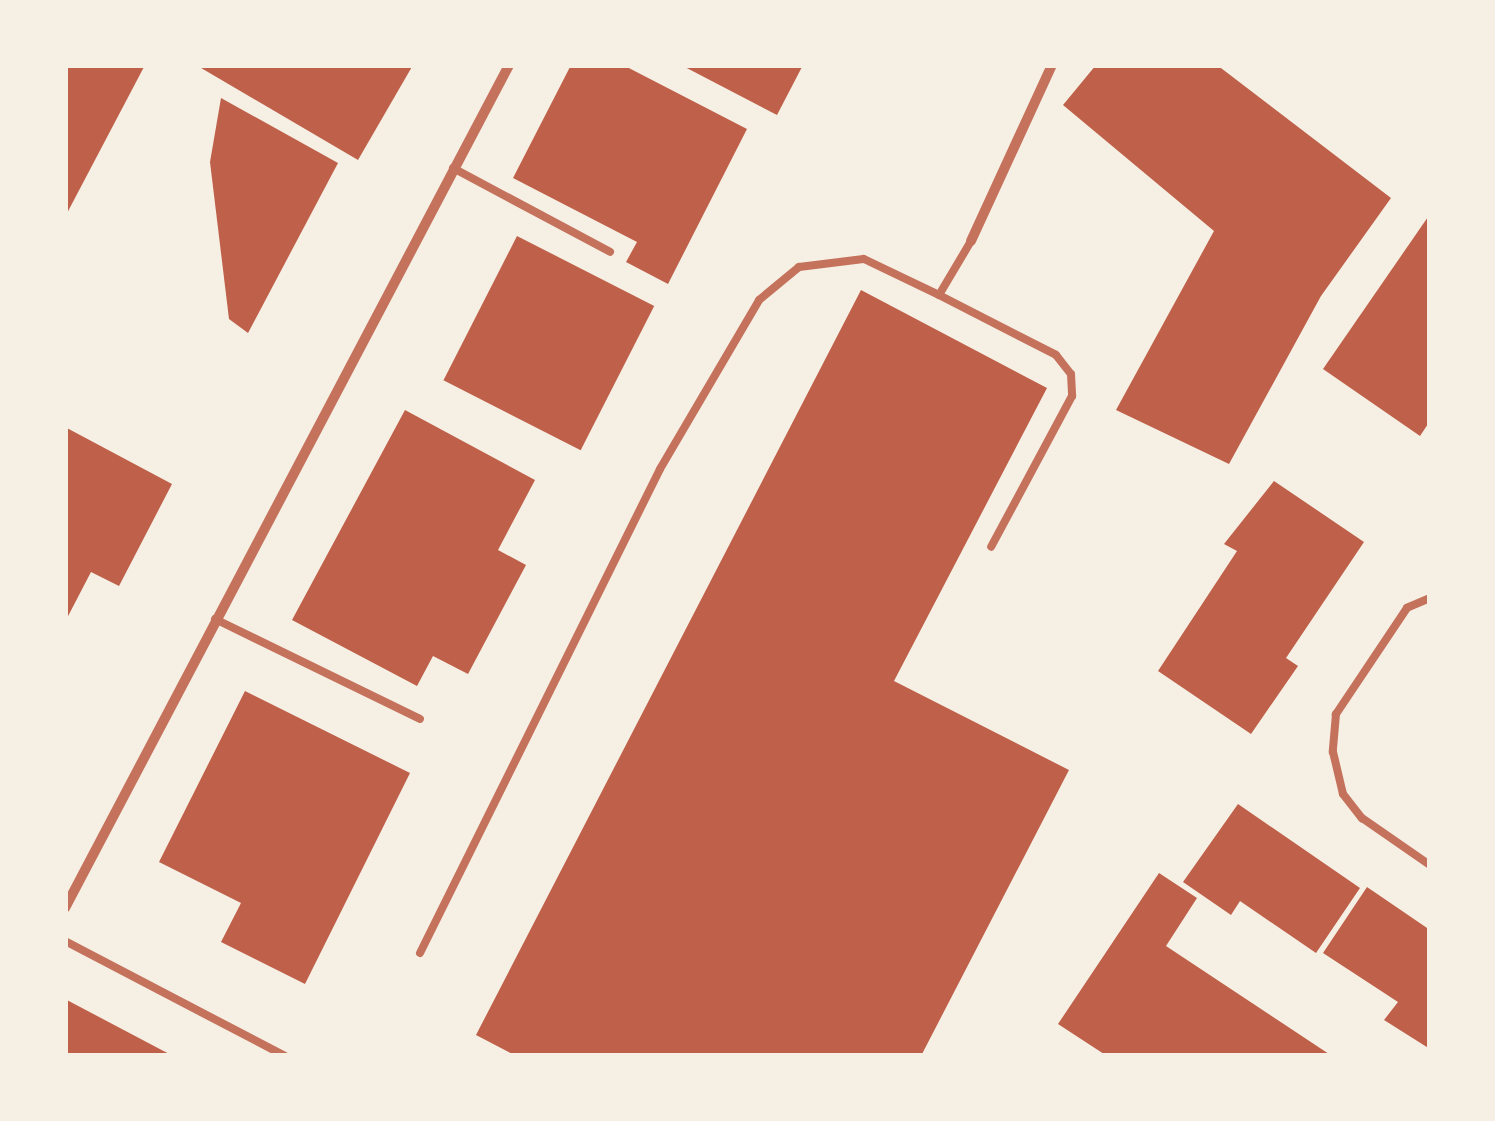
<!DOCTYPE html>
<style>
body{margin:0}
#map{position:relative;width:1495px;height:1121px;overflow:hidden;background:#f6efe4;font-family:"PT Sans",sans-serif}
div>[style]{position:absolute}
[style*='--x']{left:calc(var(--x)*1px);top:calc(var(--y)*1px);width:calc(var(--w)*1px);rotate:calc(var(--a)*1deg)}
.building>*{inset:0;background:#bf614a;transform-origin:0 0}
.service>*{height:8px;margin:-4px;padding:0 4px;transform-origin:4px;border-radius:4px;background:#c5725c}
.minor>*{height:10px;margin:-5px;padding:0 5px;transform-origin:5px;border-radius:5px;background:#c5725c}
span{translate:-50% -50%;white-space:nowrap;text-align:center;line-height:1.15;-webkit-text-stroke:8px #f6efe4;paint-order:stroke}
.frame{position:absolute;inset:0;border:68px solid #f6efe4;pointer-events:none}
</style>
<div id="map">
<div class="building">
<div style="clip-path:polygon(65px 65px,145px 65px,65px 217px)"></div>
<div style="clip-path:polygon(196px 65px,413px 65px,358px 160px)"></div>
<div style="clip-path:polygon(571px 65px,623px 65px,747px 129px,668px 284px,626px 262px,637px 242px,513px 178px)"></div>
<div style="clip-path:polygon(681px 65px,803px 65px,777px 115px)"></div>
<div style="clip-path:polygon(1096px 65px,1217px 65px,1391px 198px,1321px 296px,1229px 464px,1116px 410px,1214px 231px,1063px 105px)"></div>
<div style="clip-path:polygon(221px 98px,338px 163px,248px 333px,229px 319px,210px 162px)"></div>
<div style="clip-path:polygon(1430px 214px,1430px 421px,1420px 436px,1323px 369px)"></div>
<div style="left:517px;top:236px;width:154px;height:162px;rotate:27deg"></div>
<div style="clip-path:polygon(861px 290px,1047px 388px,894px 681px,1069px 770px,921px 1056px,516px 1056px,476px 1035px)"></div>
<div style="clip-path:polygon(405px 410px,535px 480px,498px 550px,526px 565px,468px 674px,433px 656px,417px 686px,292px 620px)"></div>
<div style="clip-path:polygon(65px 427px,172px 484px,119px 586px,91px 572px,65px 622px)"></div>
<div style="clip-path:polygon(1274px 481px,1364px 542px,1286px 658px,1298px 666px,1251px 734px,1158px 671px,1237px 551px,1224px 544px)"></div>
<div style="clip-path:polygon(245px 691px,410px 773px,305px 984px,221px 942px,241px 903px,159px 862px)"></div>
<div style="clip-path:polygon(1238px 804px,1360px 888px,1316px 953px,1240px 901px,1231px 915px,1183px 882px)"></div>
<div style="clip-path:polygon(1159px 873px,1197px 898px,1166px 946px,1332px 1056px,1107px 1056px,1058px 1024px)"></div>
<div style="clip-path:polygon(1367px 887px,1430px 930px,1430px 1049px,1384px 1020px,1398px 1002px,1323px 953px)"></div>
<div style="clip-path:polygon(65px 999px,173px 1056px,65px 1056px)"></div>
</div>
<div class="service">
<div style="--x:453;--y:168;--w:178;--a:28.1"></div>
<div style="--x:939;--y:295;--w:131;--a:27.1"></div>
<div style="--x:1056;--y:355;--w:24;--a:52"></div>
<div style="--x:1071;--y:374;--w:22;--a:87"></div>
<div style="--x:1072;--y:396;--w:171;--a:118.2"></div>
<div style="--x:1430;--y:598;--w:25;--a:157"></div>
<div style="--x:1407;--y:608;--w:128;--a:123.8"></div>
<div style="--x:1336;--y:714;--w:38;--a:95"></div>
<div style="--x:1333;--y:752;--w:43;--a:76.6"></div>
<div style="--x:1343;--y:794;--w:31;--a:52"></div>
<div style="--x:1362;--y:818;--w:83;--a:34.7"></div>
<div style="--x:215;--y:619;--w:228;--a:26"></div>
<div style="--x:65;--y:941;--w:248;--a:27.6"></div>
<div style="--x:420;--y:953;--w:540;--a:-63.62"></div>
<div style="--x:660;--y:469;--w:196;--a:-59.6"></div>
<div style="--x:759;--y:300;--w:52;--a:-39.5"></div>
<div style="--x:799;--y:267;--w:65;--a:-7"></div>
<div style="--x:864;--y:259;--w:83;--a:25.6"></div>
<div style="--x:939;--y:295;--w:63;--a:-59.3"></div>
</div>
<div class="minor">
<div style="--x:971;--y:241;--w:194;--a:-65.3"></div>
<div style="--x:65;--y:908;--w:953;--a:-62.22"></div>
</div>
<div class="frame"></div>
</div>
